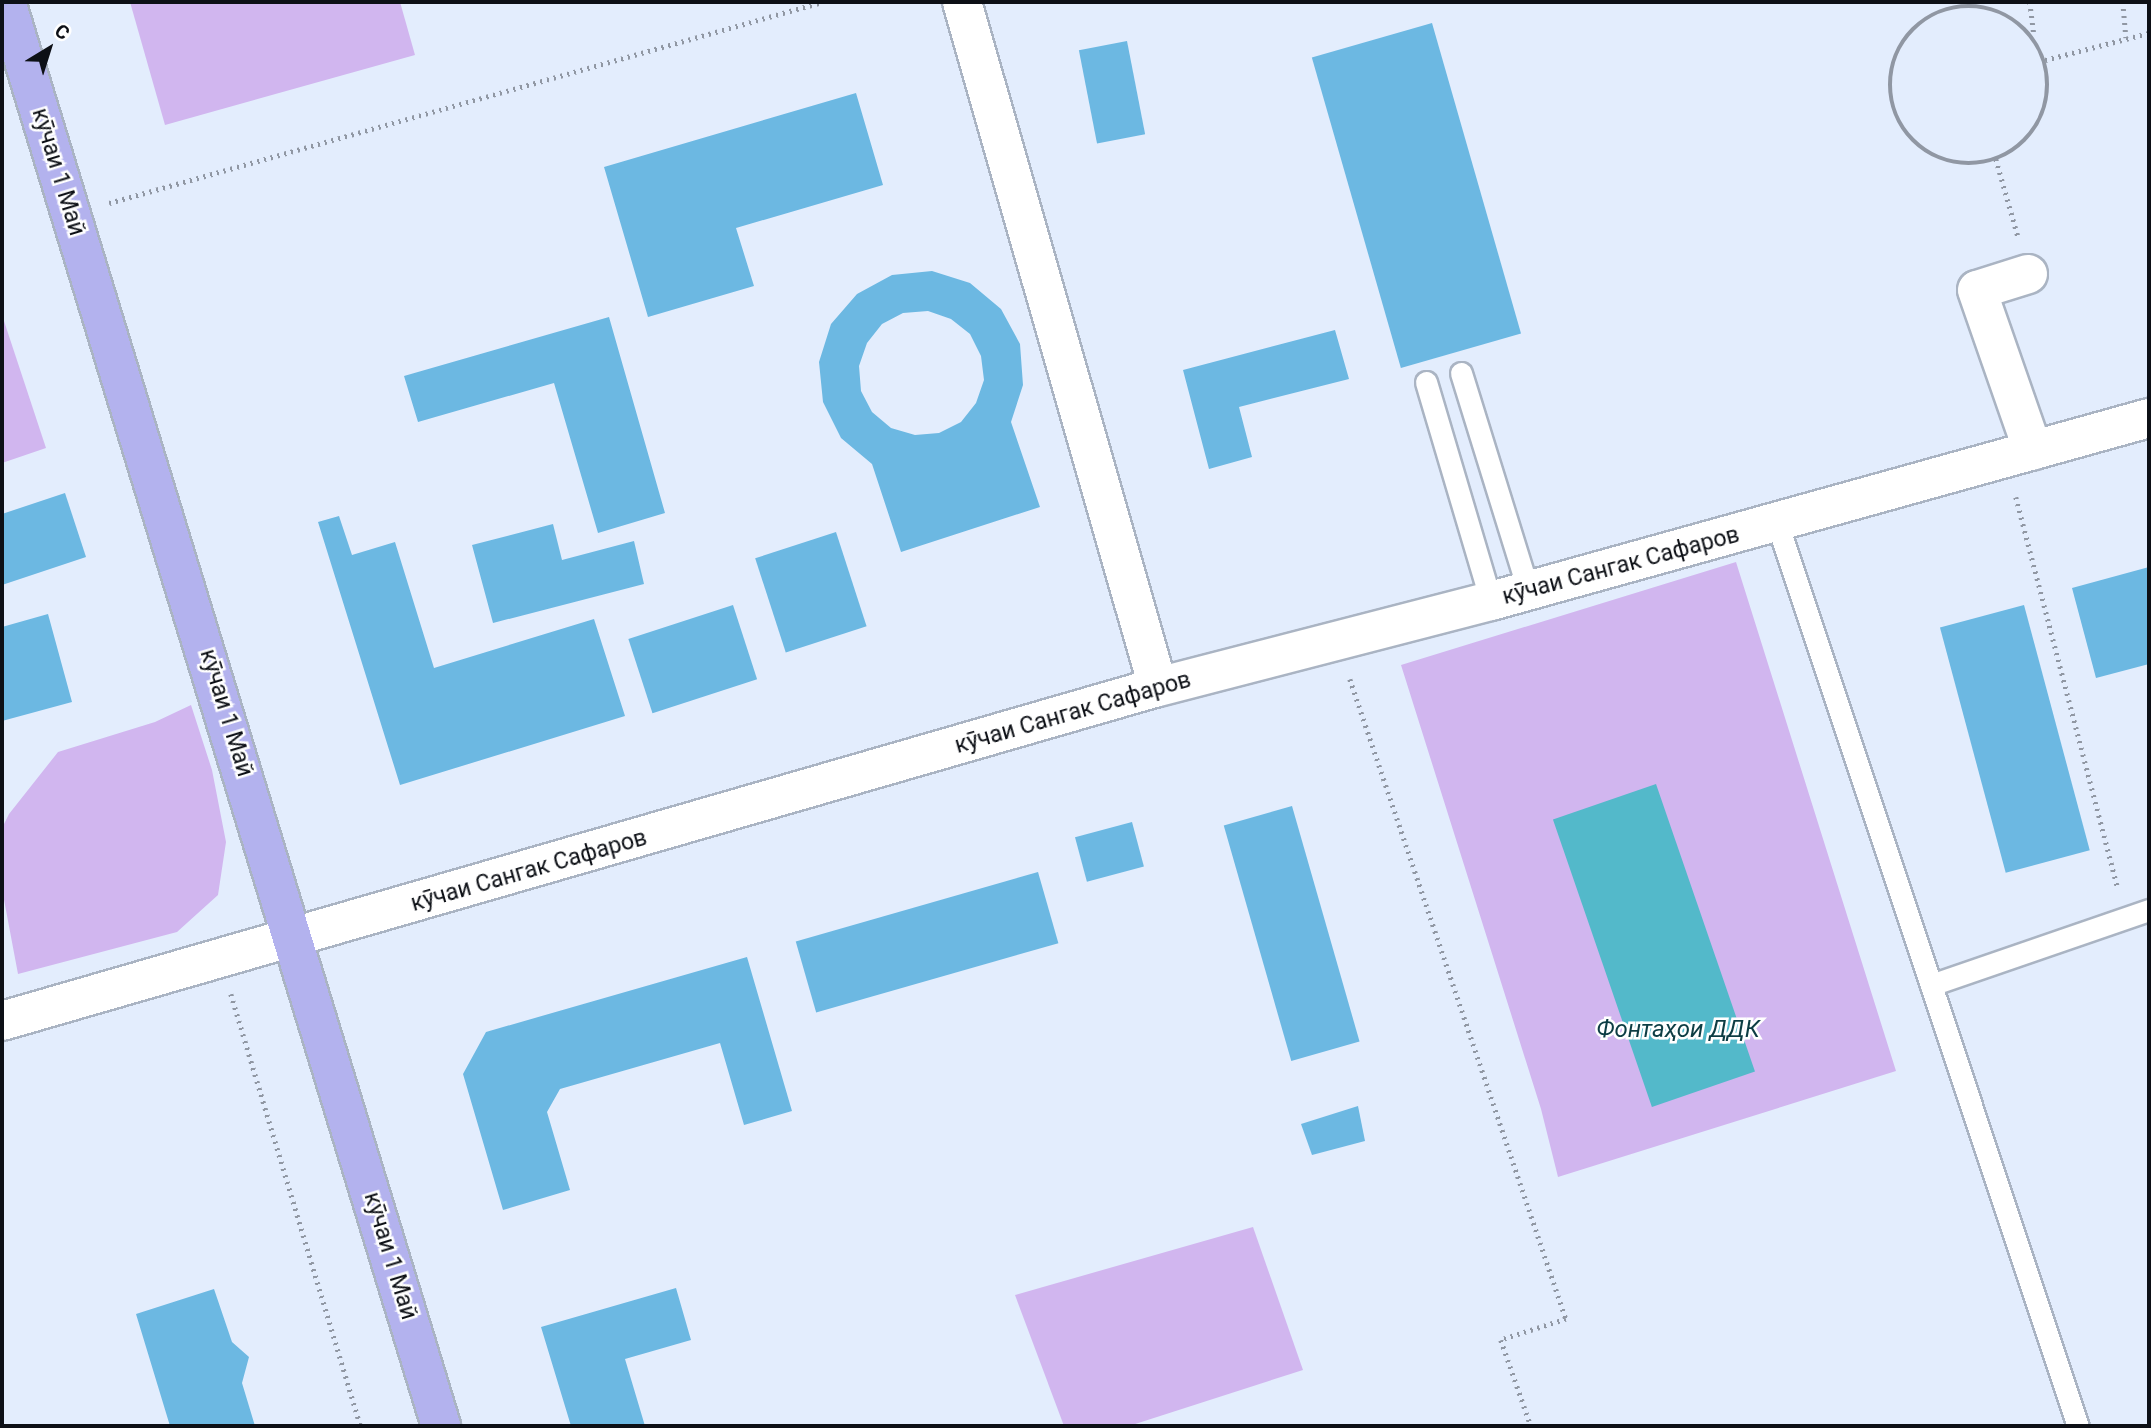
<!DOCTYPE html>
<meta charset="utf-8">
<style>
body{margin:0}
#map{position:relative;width:2151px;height:1428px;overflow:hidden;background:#e3edfd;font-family:Roboto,sans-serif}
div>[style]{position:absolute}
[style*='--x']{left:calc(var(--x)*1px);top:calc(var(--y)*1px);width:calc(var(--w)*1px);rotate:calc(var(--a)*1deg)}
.green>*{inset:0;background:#d1b6ef}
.water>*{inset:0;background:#53b9ca;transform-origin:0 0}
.building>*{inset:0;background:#6cb8e2;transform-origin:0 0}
.path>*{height:4.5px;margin-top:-2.25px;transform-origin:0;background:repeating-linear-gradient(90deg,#9097a3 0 2px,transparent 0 7px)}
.path>.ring{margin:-2.25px;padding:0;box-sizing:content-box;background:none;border:4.5px solid #9097a3;border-radius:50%}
.roads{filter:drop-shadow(2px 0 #aab4c3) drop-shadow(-2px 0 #aab4c3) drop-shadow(0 2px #aab4c3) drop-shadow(0 -2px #aab4c3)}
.lane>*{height:21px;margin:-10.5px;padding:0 10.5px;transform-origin:10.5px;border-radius:10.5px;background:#fff}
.street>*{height:38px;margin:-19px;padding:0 19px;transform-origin:19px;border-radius:19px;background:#fff}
.secondary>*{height:38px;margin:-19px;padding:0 19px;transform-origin:19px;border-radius:19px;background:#fff}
.primary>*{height:38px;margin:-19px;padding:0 19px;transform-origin:19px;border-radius:19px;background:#b3b2ee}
span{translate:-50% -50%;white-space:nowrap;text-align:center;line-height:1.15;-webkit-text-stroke:5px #fff;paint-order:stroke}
.street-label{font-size:23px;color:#0d1016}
.water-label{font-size:24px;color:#0d3d44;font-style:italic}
.frame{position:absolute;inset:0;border:4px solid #0d1016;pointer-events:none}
.north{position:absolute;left:14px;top:14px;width:70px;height:70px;-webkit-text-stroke:5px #fff;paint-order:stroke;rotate:38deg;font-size:19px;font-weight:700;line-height:28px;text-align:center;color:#0d1016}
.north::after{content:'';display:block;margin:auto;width:24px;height:32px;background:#0d1016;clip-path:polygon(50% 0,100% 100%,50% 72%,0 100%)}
</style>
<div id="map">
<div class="green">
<div style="clip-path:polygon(130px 2px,400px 2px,415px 55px,165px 125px)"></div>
<div style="clip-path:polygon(2px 315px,46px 448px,2px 463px)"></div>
<div style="clip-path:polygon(1736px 562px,1896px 1071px,1558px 1177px,1541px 1109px,1401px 665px)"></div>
<div style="clip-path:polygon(191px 705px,212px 770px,226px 842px,218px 895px,177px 932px,18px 974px,2px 889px,2px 828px,9px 814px,58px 752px,155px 722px)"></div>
<div style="clip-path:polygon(1253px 1227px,1303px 1370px,1129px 1426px,1064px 1426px,1015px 1295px)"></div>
</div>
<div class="water">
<div style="left:1656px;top:784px;width:304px;height:109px;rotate:71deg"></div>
</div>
<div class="building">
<div style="left:1432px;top:23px;width:323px;height:125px;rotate:74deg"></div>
<div style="left:1127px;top:41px;width:95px;height:49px;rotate:79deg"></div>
<div style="clip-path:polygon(856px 93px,883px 185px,736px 228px,754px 286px,648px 317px,604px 167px)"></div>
<div style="clip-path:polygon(evenodd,932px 271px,970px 283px,1001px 309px,1020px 344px,1023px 385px,1011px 422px,1040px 507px,901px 552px,872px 464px,841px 438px,823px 402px,819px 362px,831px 324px,857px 294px,892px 275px,932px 271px,928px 311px,951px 319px,970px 334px,981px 356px,984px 380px,976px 403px,961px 422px,939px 433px,915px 435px,891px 428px,872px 412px,861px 391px,859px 366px,867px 343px,882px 324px,903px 313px,928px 311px)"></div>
<div style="clip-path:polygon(609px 317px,665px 513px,598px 533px,554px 383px,418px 422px,404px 376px)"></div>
<div style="clip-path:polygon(1335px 330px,1349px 379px,1239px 407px,1252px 457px,1209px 469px,1183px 370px)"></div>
<div style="clip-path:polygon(65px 493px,86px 557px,2px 585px,2px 514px)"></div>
<div style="clip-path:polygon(339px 516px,352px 555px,395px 542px,434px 668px,594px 619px,625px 716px,400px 785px,318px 522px)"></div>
<div style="clip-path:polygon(553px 524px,562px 560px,634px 541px,644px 584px,493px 623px,472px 545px)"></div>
<div style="left:836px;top:532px;width:99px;height:85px;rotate:72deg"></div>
<div style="clip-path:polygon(2149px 567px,2149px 664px,2096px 678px,2072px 588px)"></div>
<div style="left:733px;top:605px;width:78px;height:110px;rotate:72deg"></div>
<div style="left:2024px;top:605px;width:254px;height:87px;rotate:75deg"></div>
<div style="clip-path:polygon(48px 614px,72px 702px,2px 721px,2px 627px)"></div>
<div style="left:1292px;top:806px;width:245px;height:71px;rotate:74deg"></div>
<div style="left:1132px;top:822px;width:46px;height:59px;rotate:75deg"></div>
<div style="left:1038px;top:872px;width:74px;height:252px;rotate:74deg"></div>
<div style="clip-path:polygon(747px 957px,792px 1111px,744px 1125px,720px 1043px,560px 1089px,547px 1112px,570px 1190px,503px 1210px,463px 1074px,486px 1032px)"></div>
<div style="clip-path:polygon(1358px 1106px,1365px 1141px,1312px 1155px,1301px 1124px)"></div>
<div style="clip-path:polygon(676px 1288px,691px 1340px,625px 1359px,645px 1426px,571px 1426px,541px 1327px)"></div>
<div style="clip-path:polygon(214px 1289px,232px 1342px,249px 1357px,242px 1383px,255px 1426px,170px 1426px,136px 1314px)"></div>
</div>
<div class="path">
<div style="--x:2030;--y:2;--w:35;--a:83"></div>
<div style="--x:2123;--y:2;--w:36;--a:85"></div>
<div class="ring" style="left:1890px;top:6px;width:153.5px;height:153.5px"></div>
<div style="--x:2045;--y:60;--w:107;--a:-14.6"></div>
<div style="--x:1996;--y:159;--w:80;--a:74.1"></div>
<div style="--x:109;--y:203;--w:741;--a:-15.74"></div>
<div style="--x:2016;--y:497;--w:404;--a:75.4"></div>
<div style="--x:1350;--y:679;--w:675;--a:71.35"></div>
<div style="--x:1566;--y:1319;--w:68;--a:162.1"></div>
<div style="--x:1501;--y:1340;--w:91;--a:70.8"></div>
<div style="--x:231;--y:994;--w:451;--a:73.3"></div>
</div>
<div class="roads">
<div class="lane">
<div style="--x:1461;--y:373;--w:227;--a:72.8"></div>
<div style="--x:1426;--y:382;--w:228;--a:73.5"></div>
<div style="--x:1777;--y:523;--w:952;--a:71.57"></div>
<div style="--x:1931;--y:985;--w:231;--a:-19"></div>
</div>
<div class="street">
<div style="--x:962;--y:2;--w:712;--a:74.03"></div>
<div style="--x:2028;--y:274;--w:53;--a:162.6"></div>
<div style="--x:1977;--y:290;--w:170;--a:70.8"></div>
</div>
<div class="secondary">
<div style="--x:2;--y:1021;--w:1203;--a:-16.12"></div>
<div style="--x:1158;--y:687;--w:344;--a:-14.5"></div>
<div style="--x:1491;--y:601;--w:683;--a:-15.54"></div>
</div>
<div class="primary">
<div style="--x:6;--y:2;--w:1489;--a:73.01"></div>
</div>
</div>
<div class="street-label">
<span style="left:58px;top:172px;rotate:73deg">кӯчаи 1 Май</span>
<span style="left:1621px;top:566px;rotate:-15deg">кӯчаи Сангак Сафаров</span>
<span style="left:226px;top:713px;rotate:73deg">кӯчаи 1 Май</span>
<span style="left:1073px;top:713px;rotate:-16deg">кӯчаи Сангак Сафаров</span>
<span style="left:529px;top:871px;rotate:-16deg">кӯчаи Сангак Сафаров</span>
<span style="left:390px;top:1256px;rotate:73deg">кӯчаи 1 Май</span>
</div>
<div class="water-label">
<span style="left:1678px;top:1030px">Фонтаҳои ДДК</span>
</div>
<div class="frame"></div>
<div class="north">С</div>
</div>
